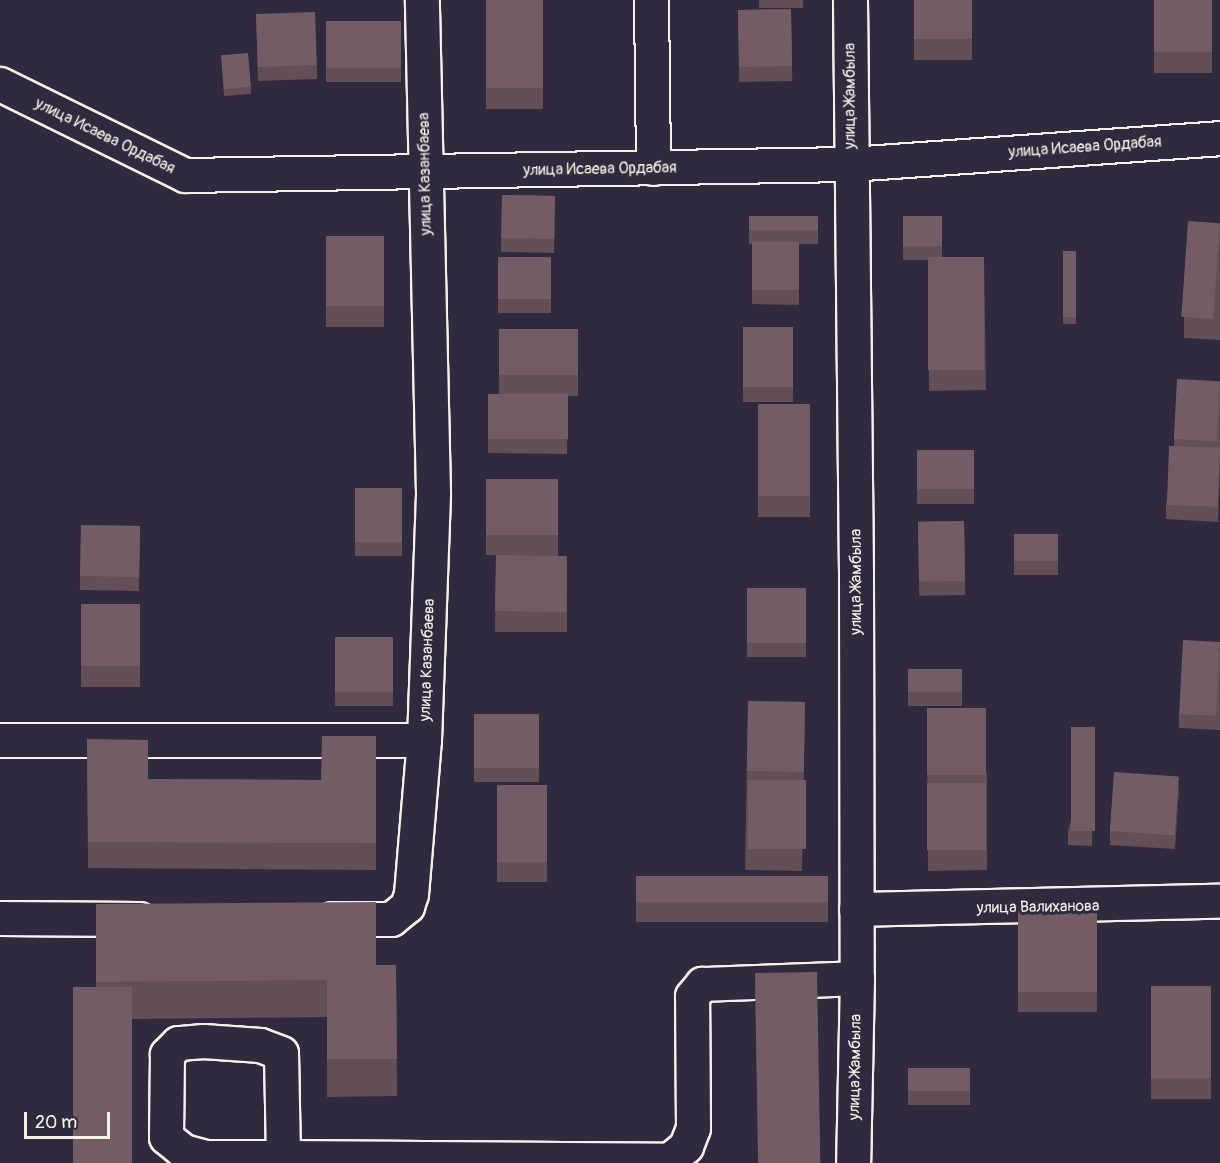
<!DOCTYPE html>
<meta charset="utf-8">
<style>
body{margin:0}
#map{position:relative;width:1220px;height:1163px;overflow:hidden;background:#2f2a3d;font-family:Pangolin,sans-serif}
div>[style]{position:absolute}
[style*='--x']{left:calc(var(--x)*1px);top:calc(var(--y)*1px);width:calc(var(--w)*1px);rotate:calc(var(--a)*1deg)}
.roads{filter:drop-shadow(2px 0 #f4f1e8) drop-shadow(-2px 0 #f4f1e8) drop-shadow(0 2px #f4f1e8) drop-shadow(0 -2px #f4f1e8)}
.minor>*{height:33px;margin:-16.5px;padding:0 16.5px;transform-origin:16.5px;border-radius:16.5px;background:#2f2a3d}
.wall>*{inset:0;background:#644f57;transform-origin:0 0}
.shaded-wall>*{inset:0;background:#514047}
.building>*{inset:0;background:#745c65;transform-origin:0 0}
span{translate:-50% -50%;white-space:nowrap;text-align:center;line-height:1.15;-webkit-text-stroke:6px #2f2a3d;paint-order:stroke}
.street-label{font-size:16px;color:#f4f1e8}
.scale{position:absolute;left:24px;top:1112px;width:86px;height:27px;box-sizing:border-box;border:3px solid #f4f1e8;border-top:0;padding-left:8px;font-size:18px;line-height:21px;white-space:nowrap;color:#f4f1e8;-webkit-text-stroke:4px #2f2a3d;paint-order:stroke}
</style>
<div id="map">
<div class="roads">
<div class="minor">
<div style="--x:651;--y:0;--w:168;--a:89.3"></div>
<div style="--x:850;--y:0;--w:576;--a:89.4"></div>
<div style="--x:856;--y:576;--w:402;--a:89.9"></div>
<div style="--x:857;--y:978;--w:185;--a:91.2"></div>
<div style="--x:0;--y:84;--w:206;--a:26.2"></div>
<div style="--x:185;--y:175;--w:665;--a:-0.95"></div>
<div style="--x:850;--y:164;--w:371;--a:-4"></div>
<div style="--x:0;--y:740;--w:424;--a:0"></div>
<div style="--x:856;--y:909;--w:364;--a:-1.3"></div>
<div style="--x:0;--y:918;--w:139;--a:0.4"></div>
<div style="--x:332;--y:919;--w:59;--a:0"></div>
<div style="--x:391;--y:919;--w:21;--a:-39"></div>
<div style="--x:407;--y:906;--w:13;--a:-72"></div>
<div style="--x:411;--y:894;--w:155;--a:-85.2"></div>
<div style="--x:424;--y:740;--w:248;--a:-87.9"></div>
<div style="--x:433;--y:492;--w:492;--a:-91.3"></div>
<div style="--x:283;--y:1157;--w:104;--a:-91.1"></div>
<div style="--x:281;--y:1053;--w:22;--a:-159"></div>
<div style="--x:260;--y:1045;--w:57;--a:-176"></div>
<div style="--x:203;--y:1041;--w:25;--a:175"></div>
<div style="--x:178;--y:1043;--w:16;--a:135"></div>
<div style="--x:167;--y:1054;--w:83;--a:90.7"></div>
<div style="--x:166;--y:1137;--w:22;--a:39"></div>
<div style="--x:183;--y:1151;--w:24;--a:15"></div>
<div style="--x:206;--y:1157;--w:77;--a:0"></div>
<div style="--x:283;--y:1157;--w:386;--a:0.4"></div>
<div style="--x:669;--y:1160;--w:22;--a:-39"></div>
<div style="--x:686;--y:1146;--w:19;--a:-69"></div>
<div style="--x:693;--y:1128;--w:132;--a:-90.4"></div>
<div style="--x:692;--y:996;--w:16;--a:-50"></div>
<div style="--x:702;--y:984;--w:155;--a:-2.2"></div>
</div>
</div>
<div class="wall">
<div style="left:486px;top:0;width:57px;height:109px"></div>
<div style="left:759px;top:0;width:44px;height:8px"></div>
<div style="left:914px;top:0;width:58px;height:60px"></div>
<div style="left:1154px;top:0;width:58px;height:73px"></div>
<div style="left:791px;top:9px;width:72px;height:53px;rotate:89deg"></div>
<div style="clip-path:polygon(256px 15px,317px 65px,317px 79px,258px 81px)"></div>
<div style="left:326px;top:21px;width:75px;height:61px"></div>
<div style="clip-path:polygon(221px 55px,251px 87px,251px 94px,224px 96px)"></div>
<div style="left:502px;top:195px;width:53px;height:57px;rotate:1deg"></div>
<div style="clip-path:polygon(749px 216px,818px 216px,818px 244px,799px 244px,799px 305px,752px 304px,752px 244px,749px 244px)"></div>
<div style="clip-path:polygon(903px 216px,942px 216px,942px 257px,984px 257px,986px 390px,929px 391px,928px 260px,903px 260px)"></div>
<div style="clip-path:polygon(1220px 223px,1220px 340px,1184px 338px,1184px 317px)"></div>
<div style="left:326px;top:236px;width:58px;height:91px"></div>
<div style="left:1063px;top:251px;width:13px;height:73px"></div>
<div style="left:498px;top:257px;width:53px;height:56px"></div>
<div style="left:743px;top:327px;width:50px;height:75px"></div>
<div style="clip-path:polygon(499px 329px,578px 329px,578px 396px,568px 396px,567px 454px,488px 453px,488px 394px,499px 394px)"></div>
<div style="clip-path:polygon(1220px 381px,1220px 457px,1218px 522px,1166px 519px,1166px 505px,1174px 446px,1174px 439px)"></div>
<div style="left:758px;top:404px;width:52px;height:113px"></div>
<div style="left:917px;top:450px;width:57px;height:54px"></div>
<div style="clip-path:polygon(486px 479px,558px 479px,558px 556px,567px 556px,567px 632px,495px 632px,496px 555px,486px 555px)"></div>
<div style="left:355px;top:488px;width:47px;height:68px"></div>
<div style="left:964px;top:521px;width:74px;height:46px;rotate:89deg"></div>
<div style="left:81px;top:525px;width:59px;height:65px;rotate:1deg"></div>
<div style="left:1014px;top:534px;width:44px;height:41px"></div>
<div style="left:747px;top:588px;width:59px;height:69px"></div>
<div style="left:81px;top:604px;width:59px;height:83px"></div>
<div style="left:335px;top:637px;width:58px;height:69px"></div>
<div style="clip-path:polygon(1220px 642px,1220px 730px,1179px 728px,1179px 714px)"></div>
<div style="left:908px;top:669px;width:54px;height:37px"></div>
<div style="left:748px;top:701px;width:57px;height:169px;rotate:1deg"></div>
<div style="clip-path:polygon(927px 708px,987px 774px,987px 870px,928px 871px)"></div>
<div style="left:474px;top:714px;width:65px;height:68px"></div>
<div style="clip-path:polygon(1095px 727px,1092px 846px,1068px 845px,1068px 831px)"></div>
<div style="clip-path:polygon(376px 736px,376px 870px,88px 868px,87px 739px,148px 779px,321px 780px)"></div>
<div style="left:497px;top:785px;width:50px;height:97px"></div>
<div style="clip-path:polygon(1179px 790px,1175px 849px,1110px 845px,1110px 831px)"></div>
<div style="left:636px;top:876px;width:192px;height:46px"></div>
<div style="clip-path:polygon(96px 904px,376px 965px,396px 965px,397px 1096px,327px 1097px,327px 1017px,132px 1019px,96px 987px)"></div>
<div style="left:1018px;top:911px;width:79px;height:101px"></div>
<div style="clip-path:polygon(755px 973px,820px 1163px,758px 1163px)"></div>
<div style="left:1151px;top:986px;width:60px;height:113px"></div>
<div style="left:908px;top:1068px;width:62px;height:37px"></div>
</div>
<div class="shaded-wall">
<div style="clip-path:polygon(1220px 457px,1220px 471px,1218px 522px,1218px 508px)"></div>
<div style="clip-path:polygon(1179px 776px,1179px 790px,1175px 849px,1175px 835px)"></div>
</div>
<div class="building">
<div style="left:486px;top:0;width:57px;height:88px"></div>
<div style="left:914px;top:0;width:58px;height:39px"></div>
<div style="left:1154px;top:0;width:58px;height:52px"></div>
<div style="left:791px;top:9px;width:57px;height:53px;rotate:89deg"></div>
<div style="left:315px;top:12px;width:53px;height:59px;rotate:88deg"></div>
<div style="left:326px;top:21px;width:75px;height:47px"></div>
<div style="left:248px;top:53px;width:34px;height:27px;rotate:85deg"></div>
<div style="left:502px;top:195px;width:53px;height:43px;rotate:1deg"></div>
<div style="left:749px;top:216px;width:69px;height:14px"></div>
<div style="left:903px;top:216px;width:39px;height:30px"></div>
<div style="left:1188px;top:221px;width:32px;height:96px;rotate:4deg"></div>
<div style="left:326px;top:236px;width:58px;height:70px"></div>
<div style="left:752px;top:242px;width:47px;height:48px"></div>
<div style="left:1063px;top:251px;width:13px;height:66px"></div>
<div style="left:498px;top:257px;width:53px;height:42px"></div>
<div style="left:928px;top:257px;width:56px;height:113px"></div>
<div style="left:743px;top:327px;width:50px;height:60px"></div>
<div style="left:499px;top:329px;width:79px;height:46px"></div>
<div style="left:1177px;top:379px;width:43px;height:60px;rotate:3deg"></div>
<div style="left:488px;top:394px;width:80px;height:45px"></div>
<div style="left:758px;top:404px;width:52px;height:92px"></div>
<div style="left:1169px;top:446px;width:51px;height:59px;rotate:2deg"></div>
<div style="left:917px;top:450px;width:57px;height:39px"></div>
<div style="left:486px;top:479px;width:72px;height:56px"></div>
<div style="left:355px;top:488px;width:47px;height:54px"></div>
<div style="left:964px;top:521px;width:60px;height:46px;rotate:89deg"></div>
<div style="left:81px;top:525px;width:59px;height:51px;rotate:1deg"></div>
<div style="left:1014px;top:534px;width:44px;height:27px"></div>
<div style="left:496px;top:555px;width:71px;height:56px;rotate:1deg"></div>
<div style="left:747px;top:588px;width:59px;height:55px"></div>
<div style="left:81px;top:604px;width:59px;height:62px"></div>
<div style="left:335px;top:637px;width:58px;height:55px"></div>
<div style="left:1183px;top:640px;width:37px;height:74px;rotate:3deg"></div>
<div style="left:908px;top:669px;width:54px;height:23px"></div>
<div style="left:748px;top:701px;width:57px;height:70px;rotate:1deg"></div>
<div style="left:927px;top:708px;width:59px;height:67px"></div>
<div style="left:474px;top:714px;width:65px;height:54px"></div>
<div style="left:1071px;top:727px;width:24px;height:104px"></div>
<div style="clip-path:polygon(322px 736px,376px 736px,376px 843px,88px 842px,87px 739px,148px 740px,148px 779px,321px 780px)"></div>
<div style="left:1114px;top:772px;width:65px;height:59px;rotate:4deg"></div>
<div style="left:748px;top:780px;width:58px;height:69px"></div>
<div style="left:927px;top:783px;width:59px;height:67px"></div>
<div style="left:497px;top:785px;width:50px;height:77px"></div>
<div style="left:636px;top:876px;width:192px;height:26px"></div>
<div style="clip-path:polygon(376px 902px,376px 965px,396px 965px,397px 1059px,327px 1059px,327px 980px,96px 982px,96px 904px)"></div>
<div style="left:1018px;top:911px;width:79px;height:81px"></div>
<div style="left:817px;top:972px;width:191px;height:62px;rotate:89deg"></div>
<div style="left:1151px;top:986px;width:60px;height:92px"></div>
<div style="left:73px;top:987px;width:59px;height:176px"></div>
<div style="left:908px;top:1068px;width:62px;height:23px"></div>
</div>
<div class="street-label">
<span style="left:850px;top:96px;rotate:-90deg">улица Жамбыла</span>
<span style="left:105px;top:136px;rotate:26deg">улица Исаева Ордабая</span>
<span style="left:1085px;top:147px;rotate:-4deg">улица Исаева Ордабая</span>
<span style="left:600px;top:169px;rotate:-1deg">улица Исаева Ордабая</span>
<span style="left:425px;top:174px;rotate:-91deg">улица Казанбаева</span>
<span style="left:856px;top:582px;rotate:-90deg">улица Жамбыла</span>
<span style="left:427px;top:660px;rotate:-88deg">улица Казанбаева</span>
<span style="left:1038px;top:907px;rotate:-1deg">улица Валиханова</span>
<span style="left:855px;top:1067px;rotate:-89deg">улица Жамбыла</span>
</div>
<div class="scale">20 m</div>
</div>
